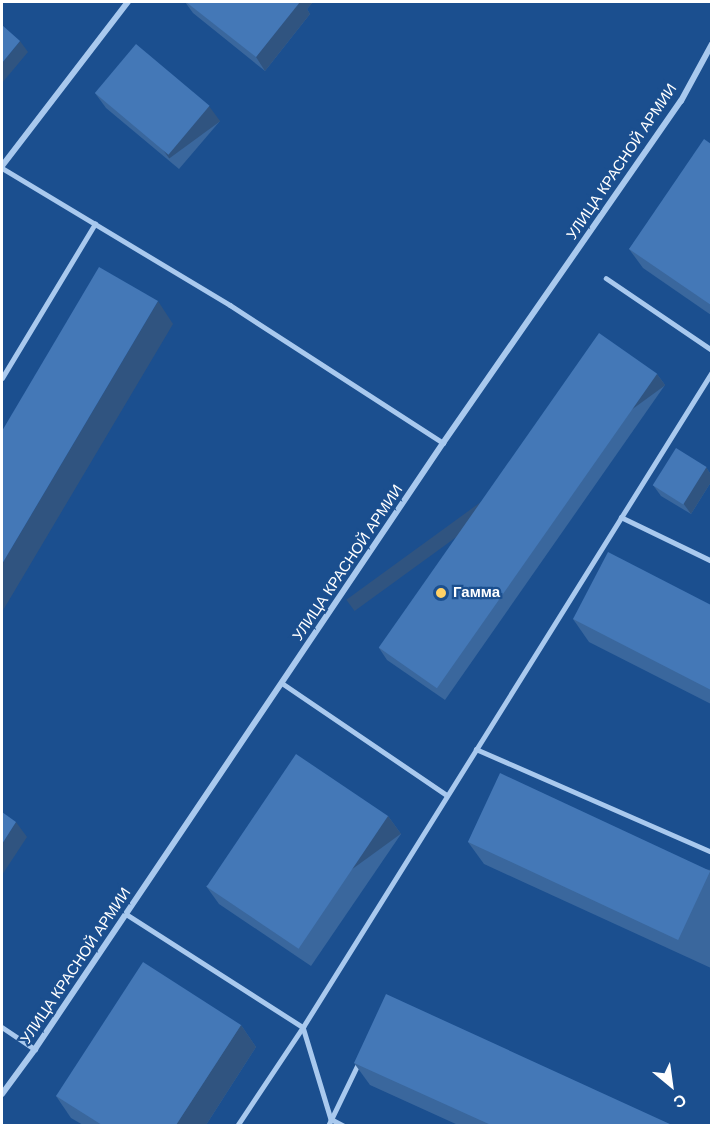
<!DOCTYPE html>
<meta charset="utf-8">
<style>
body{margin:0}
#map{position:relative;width:713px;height:1127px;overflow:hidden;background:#1b4f8f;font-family:"DM Sans",sans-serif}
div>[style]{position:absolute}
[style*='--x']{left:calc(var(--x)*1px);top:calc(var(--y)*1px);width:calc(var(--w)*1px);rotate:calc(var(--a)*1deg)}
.lane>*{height:4.5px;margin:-2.25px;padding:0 2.25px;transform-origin:2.25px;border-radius:2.25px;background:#a9c9ee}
.street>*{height:6px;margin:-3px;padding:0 3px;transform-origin:3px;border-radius:3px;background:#a9c9ee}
.wall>*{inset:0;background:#3a679d}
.shaded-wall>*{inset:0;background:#305480;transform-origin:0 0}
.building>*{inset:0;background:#4478b7;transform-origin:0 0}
.dots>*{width:16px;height:16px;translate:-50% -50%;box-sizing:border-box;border:3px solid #1b4f8f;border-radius:50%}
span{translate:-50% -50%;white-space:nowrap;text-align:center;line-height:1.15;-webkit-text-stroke:4.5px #1b4f8f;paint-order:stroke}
.street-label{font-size:15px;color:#fff}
.poi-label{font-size:15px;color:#fff;font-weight:700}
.left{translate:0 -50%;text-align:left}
.frame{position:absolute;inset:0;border:3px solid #fff;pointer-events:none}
.north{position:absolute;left:641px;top:1055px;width:60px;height:60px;-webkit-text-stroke:4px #1b4f8f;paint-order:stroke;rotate:151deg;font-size:16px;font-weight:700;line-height:24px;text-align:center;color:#fff}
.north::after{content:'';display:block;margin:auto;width:21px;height:27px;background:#fff;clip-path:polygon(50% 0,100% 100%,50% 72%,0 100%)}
</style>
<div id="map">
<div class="lane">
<div style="--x:2;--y:168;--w:266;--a:31"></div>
<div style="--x:230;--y:305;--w:254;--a:32.9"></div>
<div style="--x:606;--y:278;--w:128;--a:34.2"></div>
<div style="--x:2;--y:378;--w:180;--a:-58.9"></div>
<div style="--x:621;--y:517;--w:101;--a:25.8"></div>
<div style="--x:282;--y:683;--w:199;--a:34.2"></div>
<div style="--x:476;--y:749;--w:257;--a:23.6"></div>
<div style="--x:126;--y:914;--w:210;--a:32.6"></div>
<div style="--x:303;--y:1027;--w:96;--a:73.1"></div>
<div style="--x:331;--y:1119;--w:15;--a:28"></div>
<div style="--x:2;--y:1027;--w:40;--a:34"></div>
<div style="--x:237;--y:1126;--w:119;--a:-56.3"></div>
<div style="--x:303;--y:1027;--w:772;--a:-58.02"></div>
<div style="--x:328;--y:1126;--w:71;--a:-64.2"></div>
</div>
<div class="street">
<div style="--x:2;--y:166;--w:207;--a:-52.5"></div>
<div style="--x:2;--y:1094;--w:56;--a:-53.7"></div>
<div style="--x:35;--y:1049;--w:731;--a:-56.05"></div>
<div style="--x:443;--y:443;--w:417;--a:-55.2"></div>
<div style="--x:681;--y:101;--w:65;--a:-61.5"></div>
</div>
<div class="wall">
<div style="clip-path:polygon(185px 2px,313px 2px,307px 9px,310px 14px,265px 71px,193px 13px)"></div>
<div style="clip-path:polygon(95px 93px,220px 121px,179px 169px,106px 108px)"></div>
<div style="clip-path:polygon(711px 144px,711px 315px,643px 268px,629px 249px)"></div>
<div style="clip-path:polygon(657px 374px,665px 385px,445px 700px,387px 660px,379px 648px)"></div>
<div style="clip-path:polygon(706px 467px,711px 475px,711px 482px,691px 514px,661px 496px,653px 485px)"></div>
<div style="clip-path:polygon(711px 605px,711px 704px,589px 642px,573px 619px)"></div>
<div style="clip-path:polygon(388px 816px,401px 834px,311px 966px,219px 904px,206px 886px)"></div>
<div style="clip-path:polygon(468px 842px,711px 870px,711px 968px,484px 864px)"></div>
<div style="clip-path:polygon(241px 1025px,256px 1047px,206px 1125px,83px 1125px,71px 1118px,56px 1096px)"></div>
<div style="clip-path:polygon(354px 1063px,672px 1125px,458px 1125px,370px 1085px)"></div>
</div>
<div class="shaded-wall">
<div style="clip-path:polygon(299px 2px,313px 2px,307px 9px,310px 14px,265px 71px,256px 57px)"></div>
<div style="clip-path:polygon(20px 41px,28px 52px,2px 83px,2px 63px)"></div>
<div style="left:209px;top:106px;width:19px;height:63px;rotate:54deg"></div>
<div style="clip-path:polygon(158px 301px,173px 324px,2px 612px,2px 564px)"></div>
<div style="left:657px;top:374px;width:14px;height:384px;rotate:54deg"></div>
<div style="clip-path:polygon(706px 467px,711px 475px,711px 482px,691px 514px,683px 503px)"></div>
<div style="left:388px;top:816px;width:22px;height:160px;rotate:54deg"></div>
<div style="clip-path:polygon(16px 822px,27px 837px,2px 875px,2px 844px)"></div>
<div style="clip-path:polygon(241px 1025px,256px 1047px,206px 1125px,176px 1125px)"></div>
</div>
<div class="building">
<div style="clip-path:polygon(186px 2px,300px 2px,256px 57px)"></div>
<div style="clip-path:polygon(2px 25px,20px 41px,2px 63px)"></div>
<div style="left:136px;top:44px;width:96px;height:64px;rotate:40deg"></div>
<div style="clip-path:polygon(704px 139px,711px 144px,711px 305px,629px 249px)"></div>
<div style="clip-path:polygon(99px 267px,158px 301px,2px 564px,2px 431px)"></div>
<div style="left:599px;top:333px;width:71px;height:384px;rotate:35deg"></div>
<div style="left:676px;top:448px;width:36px;height:44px;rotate:32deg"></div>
<div style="clip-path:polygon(608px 552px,711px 605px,711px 690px,573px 619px)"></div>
<div style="left:296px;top:754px;width:111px;height:160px;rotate:34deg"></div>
<div style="left:500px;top:773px;width:232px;height:76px;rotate:25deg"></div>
<div style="clip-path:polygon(2px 812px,16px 822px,2px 844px)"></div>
<div style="clip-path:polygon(143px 962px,241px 1025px,176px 1125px,102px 1125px,56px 1096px)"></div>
<div style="clip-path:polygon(386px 994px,672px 1125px,491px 1125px,354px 1063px)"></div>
</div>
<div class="dots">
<div style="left:441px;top:593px;background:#ffd166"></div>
</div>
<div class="street-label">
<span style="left:622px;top:162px;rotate:-56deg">УЛИЦА КРАСНОЙ АРМИИ</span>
<span style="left:348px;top:563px;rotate:-56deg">УЛИЦА КРАСНОЙ АРМИИ</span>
<span style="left:76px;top:966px;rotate:-56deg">УЛИЦА КРАСНОЙ АРМИИ</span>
</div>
<div class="poi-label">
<span class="left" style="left:453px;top:593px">Гамма</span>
</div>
<div class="frame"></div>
<div class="north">С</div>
</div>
